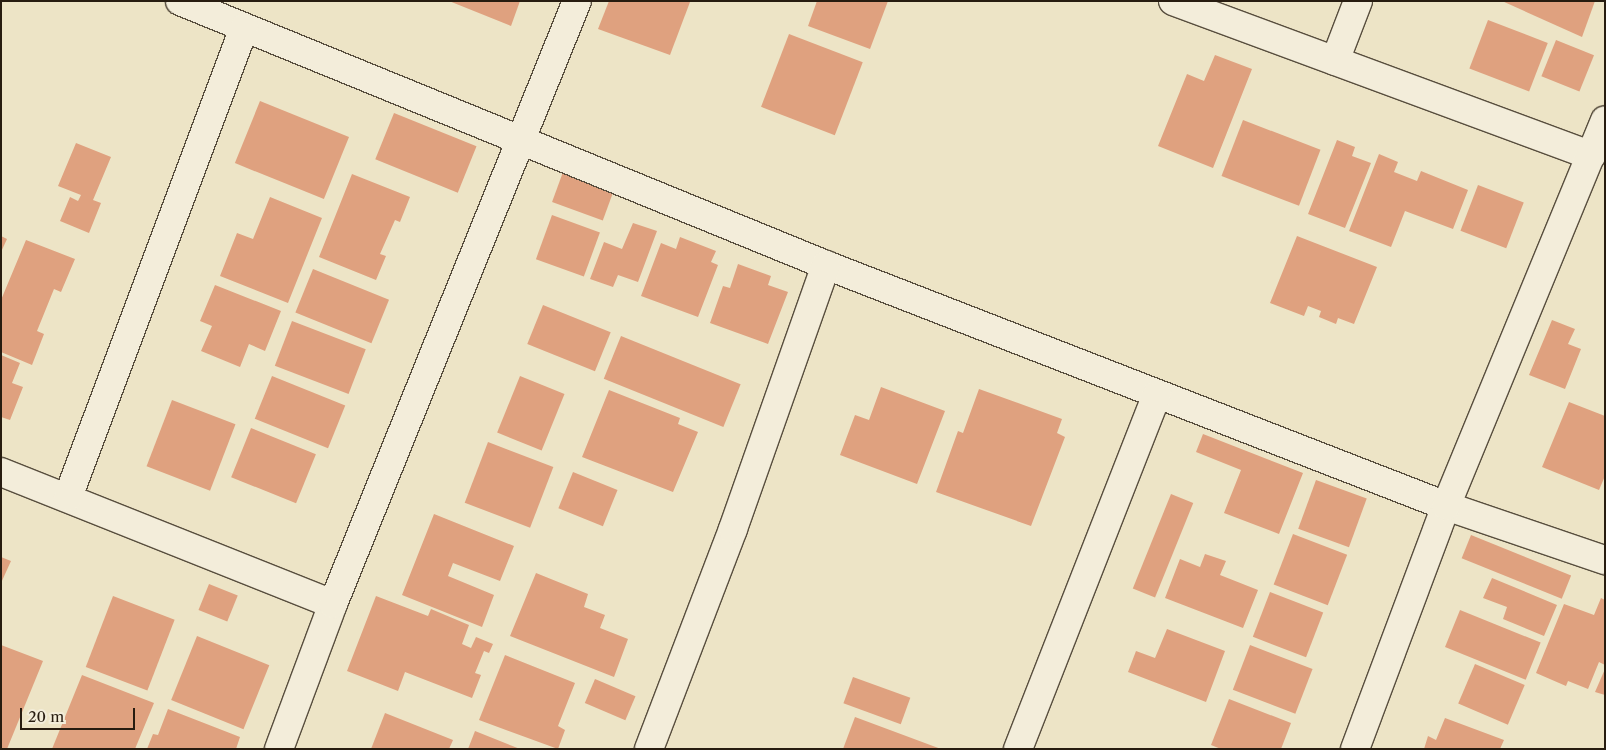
<!DOCTYPE html>
<style>
body{margin:0}
#map{position:relative;width:1606px;height:750px;overflow:hidden;background:#ede4c6;font-family:"Libre Caslon Text",serif}
div>[style]{position:absolute}
[style*='--x']{left:calc(var(--x)*1px);top:calc(var(--y)*1px);width:calc(var(--w)*1px);rotate:calc(var(--a)*1deg)}
.building>*{inset:0;background:#dfa17f;transform-origin:0 0}
.roads{filter:drop-shadow(1px 0 #584e3e) drop-shadow(-1px 0 #584e3e) drop-shadow(0 1px #584e3e) drop-shadow(0 -1px #584e3e)}
.minor>*{height:28px;margin:-14px;padding:0 14px;transform-origin:14px;border-radius:14px;background:#f3edda}
span{translate:-50% -50%;white-space:nowrap;text-align:center;line-height:1.15;-webkit-text-stroke:4px #f3edda;paint-order:stroke}
.frame{position:absolute;inset:0;border:2px solid #271c10;pointer-events:none}
.scale{position:absolute;left:20px;top:708px;width:115px;height:22px;box-sizing:border-box;border:2px solid #271c10;border-top:0;padding-left:6px;font-size:15px;line-height:18px;white-space:nowrap;color:#271c10;-webkit-text-stroke:4px #f3edda;paint-order:stroke}
</style>
<div id="map">
<div class="building">
<div style="clip-path:polygon(449px 1px,520px 1px,511px 26px)"></div>
<div style="clip-path:polygon(609px 1px,690px 2px,670px 55px,598px 29px)"></div>
<div style="clip-path:polygon(817px 1px,888px 1px,870px 49px,808px 26px)"></div>
<div style="clip-path:polygon(1502px 1px,1595px 1px,1582px 37px)"></div>
<div style="left:1488px;top:20px;width:64px;height:52px;rotate:21deg"></div>
<div style="left:789px;top:34px;width:79px;height:78px;rotate:21deg"></div>
<div style="left:1556px;top:40px;width:41px;height:39px;rotate:22deg"></div>
<div style="clip-path:polygon(1215px 55px,1252px 69px,1213px 168px,1158px 146px,1187px 74px,1204px 81px)"></div>
<div style="left:260px;top:101px;width:96px;height:67px;rotate:22deg"></div>
<div style="left:394px;top:113px;width:89px;height:50px;rotate:22deg"></div>
<div style="left:1243px;top:120px;width:83px;height:60px;rotate:21deg"></div>
<div style="clip-path:polygon(1337px 140px,1355px 147px,1352px 156px,1371px 163px,1345px 228px,1308px 214px)"></div>
<div style="clip-path:polygon(76px 143px,111px 157px,93px 200px,101px 203px,89px 233px,60px 221px,70px 197px,78px 201px,81px 195px,58px 186px)"></div>
<div style="clip-path:polygon(1379px 154px,1398px 162px,1394px 172px,1417px 181px,1421px 171px,1468px 190px,1453px 229px,1405px 211px,1391px 247px,1349px 231px)"></div>
<div style="left:563px;top:172px;width:54px;height:32px;rotate:20deg"></div>
<div style="clip-path:polygon(352px 174px,410px 197px,400px 222px,395px 220px,380px 254px,386px 256px,376px 280px,319px 257px)"></div>
<div style="left:1478px;top:185px;width:49px;height:49px;rotate:21deg"></div>
<div style="clip-path:polygon(270px 197px,322px 218px,288px 303px,220px 276px,237px 233px,253px 239px)"></div>
<div style="left:552px;top:215px;width:51px;height:47px;rotate:20deg"></div>
<div style="clip-path:polygon(633px 223px,657px 231px,638px 282px,618px 275px,613px 287px,590px 279px,604px 242px,622px 249px)"></div>
<div style="clip-path:polygon(1px 236px,7px 239px,1px 252px)"></div>
<div style="clip-path:polygon(1297px 236px,1377px 267px,1354px 324px,1338px 318px,1336px 324px,1319px 317px,1321px 311px,1308px 306px,1304px 316px,1270px 303px)"></div>
<div style="clip-path:polygon(680px 237px,716px 251px,711px 262px,718px 265px,698px 317px,641px 296px,661px 243px,676px 249px)"></div>
<div style="clip-path:polygon(26px 240px,75px 259px,61px 292px,54px 289px,37px 331px,44px 334px,32px 365px,1px 352px,1px 300px)"></div>
<div style="clip-path:polygon(738px 264px,771px 276px,768px 285px,788px 292px,768px 344px,710px 323px,723px 286px,730px 288px)"></div>
<div style="left:313px;top:269px;width:82px;height:47px;rotate:22deg"></div>
<div style="clip-path:polygon(215px 285px,281px 311px,265px 351px,249px 344px,240px 367px,201px 351px,212px 326px,200px 321px)"></div>
<div style="left:543px;top:305px;width:73px;height:42px;rotate:22deg"></div>
<div style="clip-path:polygon(1552px 320px,1575px 329px,1568px 344px,1581px 349px,1565px 389px,1529px 375px)"></div>
<div style="left:292px;top:321px;width:79px;height:48px;rotate:21deg"></div>
<div style="left:621px;top:336px;width:129px;height:46px;rotate:22deg"></div>
<div style="clip-path:polygon(1px 355px,20px 363px,12px 383px,23px 387px,10px 420px,1px 417px)"></div>
<div style="left:272px;top:376px;width:79px;height:46px;rotate:22deg"></div>
<div style="left:520px;top:376px;width:48px;height:61px;rotate:22deg"></div>
<div style="clip-path:polygon(881px 387px,945px 411px,917px 484px,840px 455px,855px 415px,869px 420px)"></div>
<div style="clip-path:polygon(979px 389px,1062px 419px,1057px 433px,1065px 437px,1031px 526px,936px 492px,958px 431px,963px 433px)"></div>
<div style="clip-path:polygon(609px 390px,680px 418px,678px 424px,698px 432px,673px 492px,582px 457px)"></div>
<div style="left:172px;top:400px;width:68px;height:71px;rotate:21deg"></div>
<div style="clip-path:polygon(1569px 402px,1605px 416px,1605px 476px,1599px 490px,1542px 467px)"></div>
<div style="left:251px;top:428px;width:70px;height:53px;rotate:22deg"></div>
<div style="clip-path:polygon(1203px 434px,1303px 473px,1279px 534px,1224px 513px,1241px 470px,1196px 452px)"></div>
<div style="left:488px;top:442px;width:70px;height:65px;rotate:21deg"></div>
<div style="left:573px;top:472px;width:48px;height:39px;rotate:22deg"></div>
<div style="left:1316px;top:480px;width:54px;height:52px;rotate:20deg"></div>
<div style="left:1171px;top:494px;width:24px;height:102px;rotate:22deg"></div>
<div style="clip-path:polygon(434px 514px,514px 546px,500px 581px,453px 563px,448px 576px,494px 595px,482px 627px,402px 595px)"></div>
<div style="left:1293px;top:534px;width:58px;height:54px;rotate:21deg"></div>
<div style="left:1471px;top:535px;width:108px;height:25px;rotate:22deg"></div>
<div style="clip-path:polygon(1205px 554px,1226px 561px,1220px 575px,1258px 590px,1243px 628px,1165px 598px,1180px 559px,1200px 567px)"></div>
<div style="clip-path:polygon(1px 557px,11px 561px,1px 583px)"></div>
<div style="clip-path:polygon(536px 573px,588px 594px,584px 607px,605px 615px,600px 628px,628px 639px,614px 677px,510px 636px)"></div>
<div style="clip-path:polygon(1492px 578px,1557px 605px,1544px 636px,1503px 619px,1507px 607px,1483px 598px)"></div>
<div style="left:209px;top:584px;width:31px;height:28px;rotate:22deg"></div>
<div style="left:1270px;top:592px;width:57px;height:48px;rotate:21deg"></div>
<div style="left:113px;top:596px;width:66px;height:76px;rotate:21deg"></div>
<div style="clip-path:polygon(376px 596px,428px 616px,431px 609px,469px 625px,462px 644px,471px 648px,476px 637px,493px 644px,489px 653px,484px 651px,475px 673px,481px 675px,472px 698px,405px 672px,398px 691px,347px 671px)"></div>
<div style="clip-path:polygon(1601px 598px,1605px 600px,1605px 665px,1599px 662px,1588px 689px,1568px 681px,1566px 686px,1536px 673px,1564px 604px,1594px 615px)"></div>
<div style="left:1460px;top:610px;width:87px;height:40px;rotate:22deg"></div>
<div style="clip-path:polygon(1167px 629px,1225px 651px,1206px 702px,1128px 672px,1136px 651px,1155px 658px)"></div>
<div style="left:197px;top:636px;width:78px;height:69px;rotate:22deg"></div>
<div style="clip-path:polygon(1px 645px,43px 661px,7px 749px,1px 749px)"></div>
<div style="left:1250px;top:645px;width:67px;height:48px;rotate:21deg"></div>
<div style="clip-path:polygon(505px 655px,575px 683px,558px 726px,565px 730px,558px 749px,479px 720px)"></div>
<div style="left:1475px;top:664px;width:54px;height:43px;rotate:23deg"></div>
<div style="clip-path:polygon(1605px 669px,1605px 695px,1595px 692px)"></div>
<div style="clip-path:polygon(82px 675px,154px 703px,135px 749px,52px 749px)"></div>
<div style="left:853px;top:677px;width:61px;height:28px;rotate:20deg"></div>
<div style="left:595px;top:679px;width:44px;height:26px;rotate:23deg"></div>
<div style="clip-path:polygon(1229px 699px,1291px 723px,1281px 749px,1221px 749px,1211px 745px)"></div>
<div style="clip-path:polygon(168px 709px,240px 737px,236px 749px,147px 749px,153px 734px,158px 735px)"></div>
<div style="clip-path:polygon(385px 713px,453px 740px,449px 749px,371px 749px)"></div>
<div style="clip-path:polygon(855px 717px,941px 749px,843px 749px)"></div>
<div style="clip-path:polygon(1445px 718px,1504px 740px,1500px 749px,1424px 749px,1428px 736px,1436px 740px)"></div>
<div style="clip-path:polygon(475px 731px,520px 749px,468px 749px)"></div>
</div>
<div class="roads">
<div class="minor">
<div style="--x:180;--y:1;--w:698;--a:22.23"></div>
<div style="--x:826;--y:265;--w:665;--a:21.24"></div>
<div style="--x:1446;--y:506;--w:168;--a:18.8"></div>
<div style="--x:1173;--y:1;--w:446;--a:20.3"></div>
<div style="--x:1335;--y:61;--w:64;--a:-69"></div>
<div style="--x:1;--y:472;--w:357;--a:21.7"></div>
<div style="--x:68;--y:497;--w:501;--a:-69.43"></div>
<div style="--x:279;--y:749;--w:155;--a:-69.6"></div>
<div style="--x:333;--y:604;--w:650;--a:-67.97"></div>
<div style="--x:649;--y:749;--w:235;--a:-69.1"></div>
<div style="--x:733;--y:529;--w:280;--a:-70.6"></div>
<div style="--x:1018;--y:749;--w:381;--a:-68.6"></div>
<div style="--x:1355;--y:749;--w:259;--a:-69.5"></div>
<div style="--x:1446;--y:506;--w:417;--a:-67.6"></div>
</div>
</div>
<div class="frame"></div>
<div class="scale">20 m</div>
</div>
